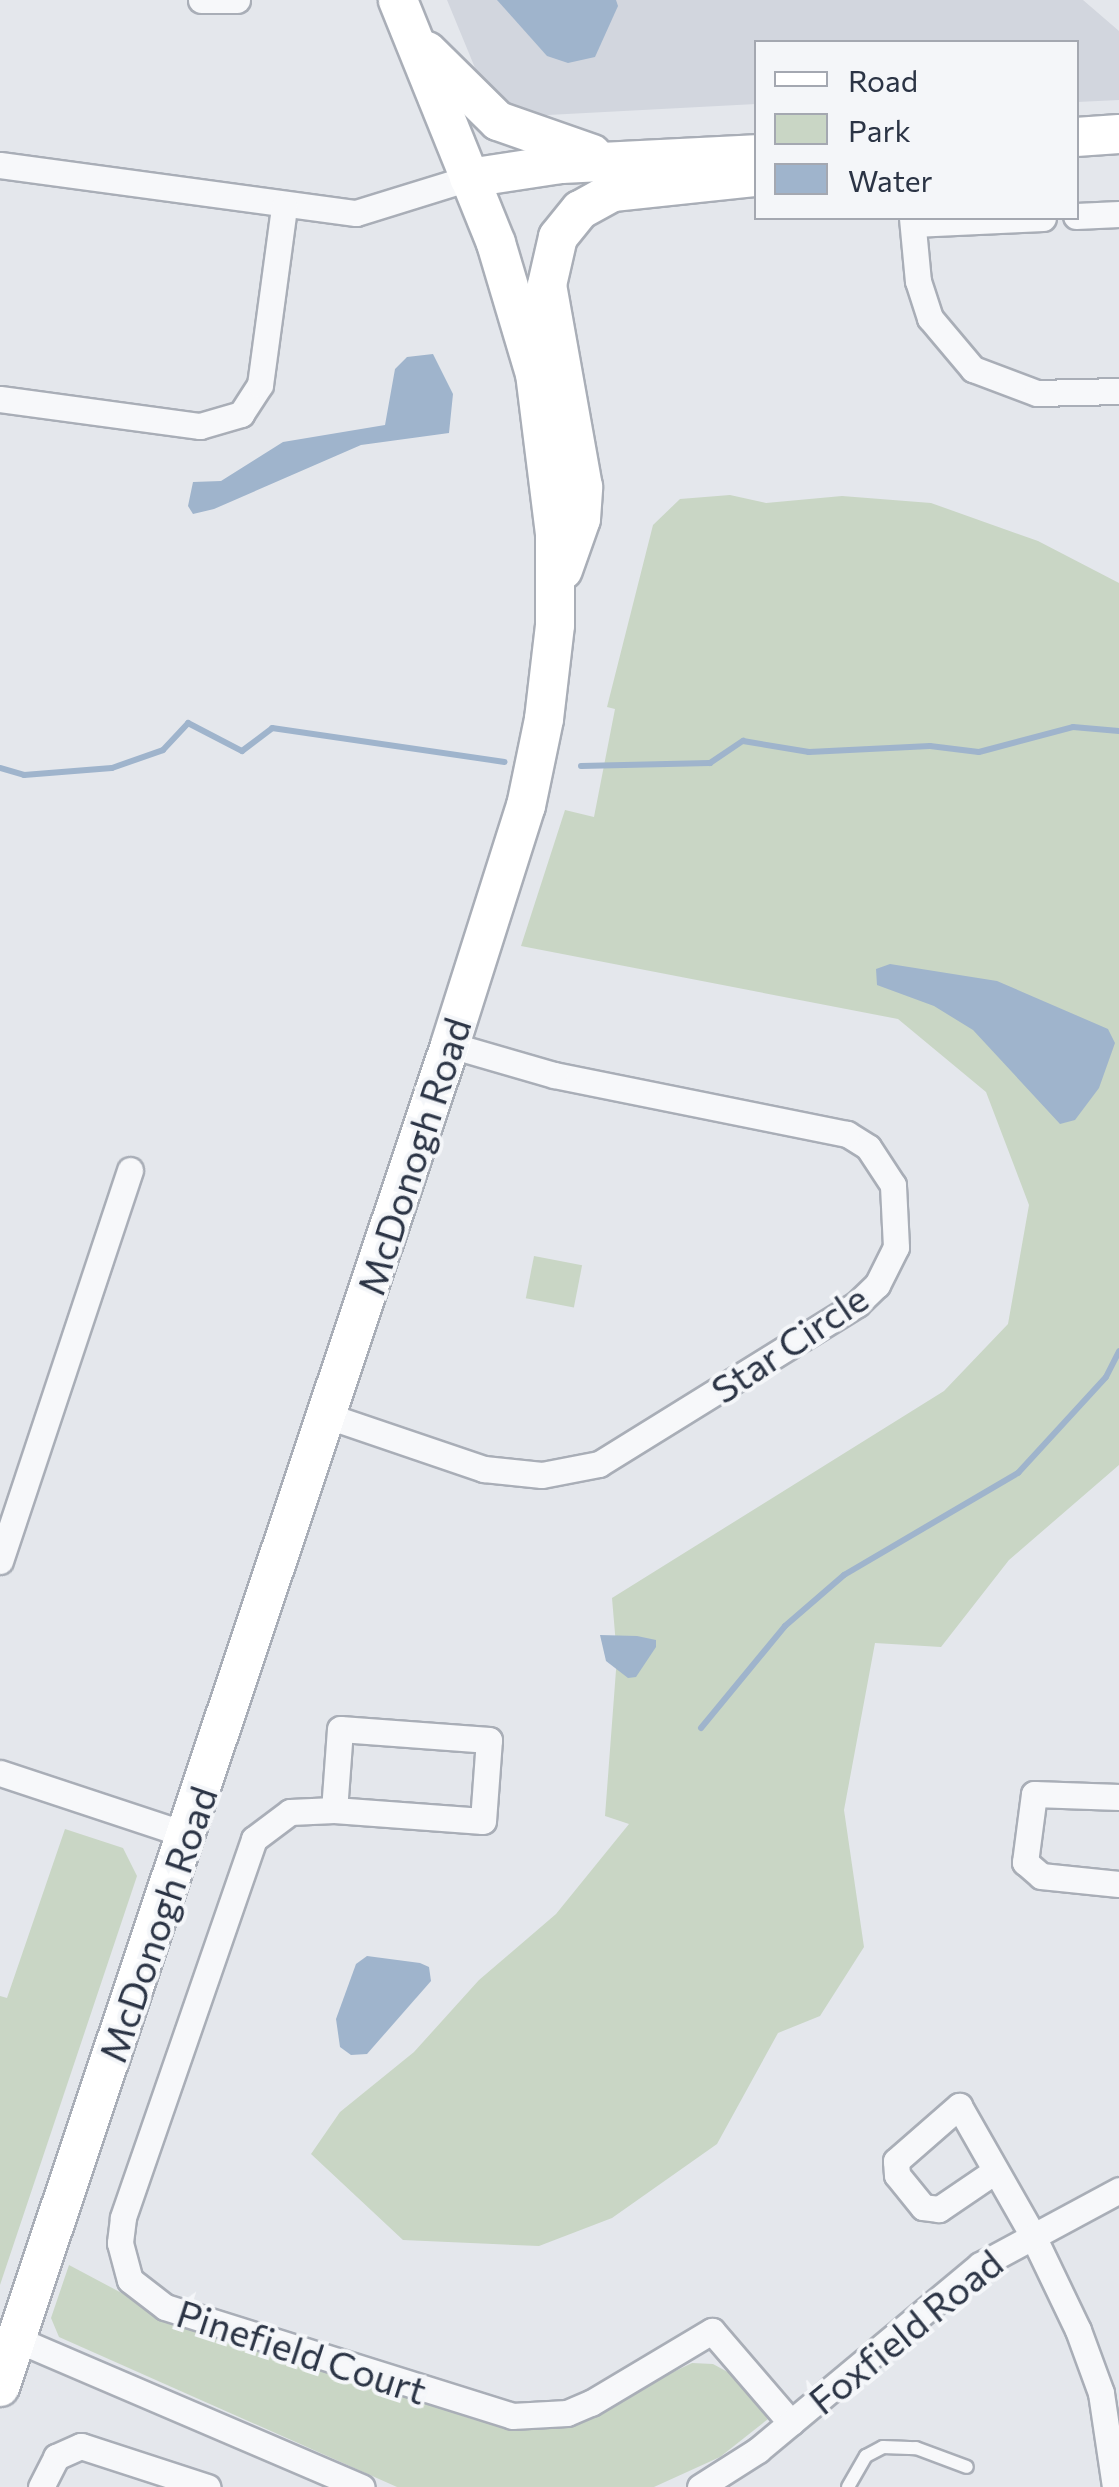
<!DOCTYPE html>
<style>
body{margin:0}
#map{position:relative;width:1119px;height:2487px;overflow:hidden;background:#e4e7ec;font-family:Commissioner,sans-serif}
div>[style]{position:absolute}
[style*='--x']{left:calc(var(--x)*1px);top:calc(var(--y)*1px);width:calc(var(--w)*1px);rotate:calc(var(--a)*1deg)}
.built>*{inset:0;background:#d2d6de}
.green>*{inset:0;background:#c9d6c5;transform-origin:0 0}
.water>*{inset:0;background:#9fb4cc}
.stream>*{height:6px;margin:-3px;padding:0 3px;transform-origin:3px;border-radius:3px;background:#9fb4cc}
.roads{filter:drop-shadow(2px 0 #a9aeb7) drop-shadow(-2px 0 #a9aeb7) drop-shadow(0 2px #a9aeb7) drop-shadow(0 -2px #a9aeb7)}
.lane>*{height:12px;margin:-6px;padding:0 6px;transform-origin:6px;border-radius:6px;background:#f7f8fa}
.street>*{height:25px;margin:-12.5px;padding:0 12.5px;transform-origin:12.5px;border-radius:12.5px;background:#f7f8fa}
.secondary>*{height:38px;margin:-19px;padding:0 19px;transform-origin:19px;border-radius:19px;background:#fff}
span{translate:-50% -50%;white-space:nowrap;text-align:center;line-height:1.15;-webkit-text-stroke:8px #f4f6f9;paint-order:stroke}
.street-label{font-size:38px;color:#2b3445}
.legend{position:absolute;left:754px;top:40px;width:325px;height:180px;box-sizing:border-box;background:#f4f6f9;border:2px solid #a4a8b1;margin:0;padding:12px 18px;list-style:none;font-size:30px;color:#2b3445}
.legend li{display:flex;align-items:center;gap:20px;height:50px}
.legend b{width:50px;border:2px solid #a4a8b1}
</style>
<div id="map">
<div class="built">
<div style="clip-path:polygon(447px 0,1083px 0,1119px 31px,1119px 100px,1077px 102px,1076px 42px,756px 42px,756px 104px,529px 116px,510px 109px,480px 80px)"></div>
</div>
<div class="green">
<div style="clip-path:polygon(730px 495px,766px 503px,842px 496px,931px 503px,1038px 541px,1119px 583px,1119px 1465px,1009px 1560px,941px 1647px,875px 1643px,844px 1810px,864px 1947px,820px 2016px,778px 2033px,717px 2144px,612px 2218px,539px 2246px,403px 2240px,311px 2154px,340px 2112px,414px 2052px,479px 1980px,556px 1914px,629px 1824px,605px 1816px,617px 1657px,612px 1598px,944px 1391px,1008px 1324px,1029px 1205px,986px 1092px,898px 1019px,521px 946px,565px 810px,594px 817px,615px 709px,607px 707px,653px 525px,680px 499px)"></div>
<div style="left:534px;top:1256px;width:49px;height:43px;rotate:11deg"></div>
<div style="clip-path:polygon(65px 1829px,123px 1848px,137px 1876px,0 2285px,0 1996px,7px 1998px)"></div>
<div style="clip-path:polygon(69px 2265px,163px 2315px,475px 2420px,537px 2428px,567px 2423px,692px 2363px,713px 2364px,735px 2376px,768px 2419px,720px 2457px,654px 2487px,397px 2487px,59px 2337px,51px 2318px)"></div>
</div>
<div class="water">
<div style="clip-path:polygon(497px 0,616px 0,618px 6px,595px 57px,568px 63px,547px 56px)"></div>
<div style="clip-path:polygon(433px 354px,453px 394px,449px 433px,361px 445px,214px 509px,193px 514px,188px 506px,193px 482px,221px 481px,283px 442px,385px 425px,395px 369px,407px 357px)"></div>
<div style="clip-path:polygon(890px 964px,997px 981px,1108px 1029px,1115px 1043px,1099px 1088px,1075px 1120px,1060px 1124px,973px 1030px,934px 1006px,877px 985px,876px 969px)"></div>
<div style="clip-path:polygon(600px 1635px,637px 1636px,656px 1640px,656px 1647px,636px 1677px,628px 1678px,606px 1661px)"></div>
<div style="clip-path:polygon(367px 1956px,420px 1963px,429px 1967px,431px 1981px,367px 2054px,351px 2055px,340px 2047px,336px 2019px,356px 1964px)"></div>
</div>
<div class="stream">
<div style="--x:581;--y:766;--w:129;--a:-1.3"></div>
<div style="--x:710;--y:763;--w:40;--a:-34"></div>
<div style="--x:743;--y:741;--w:67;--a:9.5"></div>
<div style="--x:809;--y:752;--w:121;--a:-2.8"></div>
<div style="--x:930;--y:746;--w:49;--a:7"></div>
<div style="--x:979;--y:752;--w:97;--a:-14.9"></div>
<div style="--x:1073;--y:727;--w:46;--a:5"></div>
<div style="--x:0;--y:768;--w:25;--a:16"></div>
<div style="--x:24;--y:775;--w:88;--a:-4.5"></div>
<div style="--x:112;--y:768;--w:54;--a:-19.4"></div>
<div style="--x:163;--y:750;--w:37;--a:-47"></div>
<div style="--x:188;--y:723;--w:61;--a:27.4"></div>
<div style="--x:242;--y:751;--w:38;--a:-37"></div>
<div style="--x:272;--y:728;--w:235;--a:8.3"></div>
<div style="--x:701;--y:1728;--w:132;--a:-50.5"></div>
<div style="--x:785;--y:1626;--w:78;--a:-40.8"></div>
<div style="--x:844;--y:1575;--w:202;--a:-30.4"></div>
<div style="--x:1018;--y:1473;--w:130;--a:-47.5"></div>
<div style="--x:1106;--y:1377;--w:29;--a:-63"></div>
</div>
<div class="roads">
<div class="lane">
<div style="--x:848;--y:2487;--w:36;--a:-60"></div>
<div style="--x:866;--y:2456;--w:19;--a:-28"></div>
<div style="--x:883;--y:2447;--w:33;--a:2"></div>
<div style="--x:916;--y:2448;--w:54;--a:20.4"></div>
</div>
<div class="street">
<div style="--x:201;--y:0;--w:36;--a:0"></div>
<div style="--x:0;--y:165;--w:359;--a:7.7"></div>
<div style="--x:356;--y:213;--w:118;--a:-17.2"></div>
<div style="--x:1076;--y:216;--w:43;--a:-2.7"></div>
<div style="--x:912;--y:218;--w:63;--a:84.6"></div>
<div style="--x:918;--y:281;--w:39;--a:72"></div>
<div style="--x:930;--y:318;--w:67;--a:49.9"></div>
<div style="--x:973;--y:369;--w:68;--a:20.6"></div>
<div style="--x:1037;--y:393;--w:82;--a:-1.4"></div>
<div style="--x:913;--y:224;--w:130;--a:-2.6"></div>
<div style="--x:0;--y:399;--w:202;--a:7.7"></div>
<div style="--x:200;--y:426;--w:43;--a:-16.3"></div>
<div style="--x:241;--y:414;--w:35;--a:-57"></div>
<div style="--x:260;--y:385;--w:180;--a:-82.3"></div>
<div style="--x:328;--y:1416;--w:165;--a:18.8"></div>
<div style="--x:484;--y:1469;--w:58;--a:5.9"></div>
<div style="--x:542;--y:1475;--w:58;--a:-10.9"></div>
<div style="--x:599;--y:1464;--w:304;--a:-31.8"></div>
<div style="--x:857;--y:1304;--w:28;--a:-44"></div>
<div style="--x:877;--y:1285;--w:42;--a:-63.4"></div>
<div style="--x:896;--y:1247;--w:62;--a:-92.8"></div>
<div style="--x:893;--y:1185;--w:45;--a:-123.3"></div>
<div style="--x:868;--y:1147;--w:25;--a:-148"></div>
<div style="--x:847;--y:1134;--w:299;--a:-168.6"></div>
<div style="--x:554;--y:1075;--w:108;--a:-163.9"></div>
<div style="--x:0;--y:1561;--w:412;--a:-71.6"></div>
<div style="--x:0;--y:1773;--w:198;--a:18.3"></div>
<div style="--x:1119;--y:1797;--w:85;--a:-178"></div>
<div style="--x:1034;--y:1794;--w:69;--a:97.5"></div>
<div style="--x:1025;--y:1862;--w:21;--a:41"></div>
<div style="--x:1041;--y:1876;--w:78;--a:5.9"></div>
<div style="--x:334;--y:1810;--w:149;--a:4.2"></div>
<div style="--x:483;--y:1821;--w:81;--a:-85.8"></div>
<div style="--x:489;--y:1740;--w:149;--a:-175.8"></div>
<div style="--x:340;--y:1729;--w:81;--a:94.2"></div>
<div style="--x:334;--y:1810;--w:44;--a:177.4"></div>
<div style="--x:290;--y:1812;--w:45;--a:143.1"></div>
<div style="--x:254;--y:1839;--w:401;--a:109.1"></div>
<div style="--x:123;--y:2218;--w:25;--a:97"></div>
<div style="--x:120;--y:2243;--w:38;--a:75"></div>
<div style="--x:130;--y:2280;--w:44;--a:37.6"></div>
<div style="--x:165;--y:2307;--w:364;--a:17.4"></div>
<div style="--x:512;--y:2416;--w:55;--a:-3.1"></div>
<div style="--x:567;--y:2413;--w:26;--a:-23"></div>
<div style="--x:591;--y:2403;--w:141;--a:-30.8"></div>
<div style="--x:712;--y:2331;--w:121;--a:49.3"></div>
<div style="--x:995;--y:2171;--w:68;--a:145.8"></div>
<div style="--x:939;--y:2209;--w:16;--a:-173"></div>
<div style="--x:923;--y:2207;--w:41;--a:-129.1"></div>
<div style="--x:897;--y:2175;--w:14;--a:-94"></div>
<div style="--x:896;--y:2161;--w:84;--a:-41.1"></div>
<div style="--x:959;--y:2106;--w:147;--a:60.3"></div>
<div style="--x:1032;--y:2234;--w:106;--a:64.4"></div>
<div style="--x:1078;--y:2330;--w:67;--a:69.9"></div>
<div style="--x:1101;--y:2393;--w:95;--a:81.5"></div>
<div style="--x:16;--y:2339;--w:376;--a:23.2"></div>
<div style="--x:41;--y:2487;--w:34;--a:-63"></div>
<div style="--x:56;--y:2457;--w:27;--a:-24"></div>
<div style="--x:81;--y:2446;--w:133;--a:18"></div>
<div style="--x:700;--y:2487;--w:69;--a:-32.5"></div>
<div style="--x:758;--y:2450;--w:289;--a:-39.8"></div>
<div style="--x:980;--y:2265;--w:158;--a:-28.3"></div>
</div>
<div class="secondary">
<div style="--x:427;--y:51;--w:100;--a:44.6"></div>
<div style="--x:498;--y:121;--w:100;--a:19.3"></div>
<div style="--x:1076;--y:137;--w:43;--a:-4"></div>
<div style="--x:469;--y:178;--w:93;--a:-8.7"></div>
<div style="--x:561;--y:164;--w:195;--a:-2.9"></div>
<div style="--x:563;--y:570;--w:54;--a:-70.6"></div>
<div style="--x:581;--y:519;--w:32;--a:-86"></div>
<div style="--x:583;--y:487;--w:205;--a:-100.1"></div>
<div style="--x:547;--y:285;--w:49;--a:-77.1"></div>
<div style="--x:558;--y:237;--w:35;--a:-51"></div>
<div style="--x:580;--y:210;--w:38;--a:-29"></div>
<div style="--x:613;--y:192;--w:144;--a:-6"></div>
<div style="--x:0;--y:2387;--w:1415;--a:-71.46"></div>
<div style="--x:450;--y:1045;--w:251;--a:-72.4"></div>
<div style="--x:526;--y:806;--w:89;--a:-78.3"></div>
<div style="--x:544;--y:719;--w:95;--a:-83.3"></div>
<div style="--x:555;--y:625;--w:91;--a:-90"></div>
<div style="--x:555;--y:534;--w:161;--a:-97.1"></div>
<div style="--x:535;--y:374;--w:137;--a:-106.6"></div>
<div style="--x:496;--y:243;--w:262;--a:-112"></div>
</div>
</div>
<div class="street-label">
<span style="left:413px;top:1156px;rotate:-72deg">McDonogh Road</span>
<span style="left:789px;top:1343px;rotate:-34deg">Star Circle</span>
<span style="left:157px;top:1924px;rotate:-71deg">McDonogh Road</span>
<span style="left:905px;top:2331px;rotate:-39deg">Foxfield Road</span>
<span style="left:302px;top:2351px;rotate:18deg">Pinefield Court</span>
</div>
<ul class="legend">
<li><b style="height:12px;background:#fff"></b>Road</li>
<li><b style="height:28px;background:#c9d6c5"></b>Park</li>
<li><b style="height:28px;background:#9fb4cc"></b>Water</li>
</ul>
</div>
